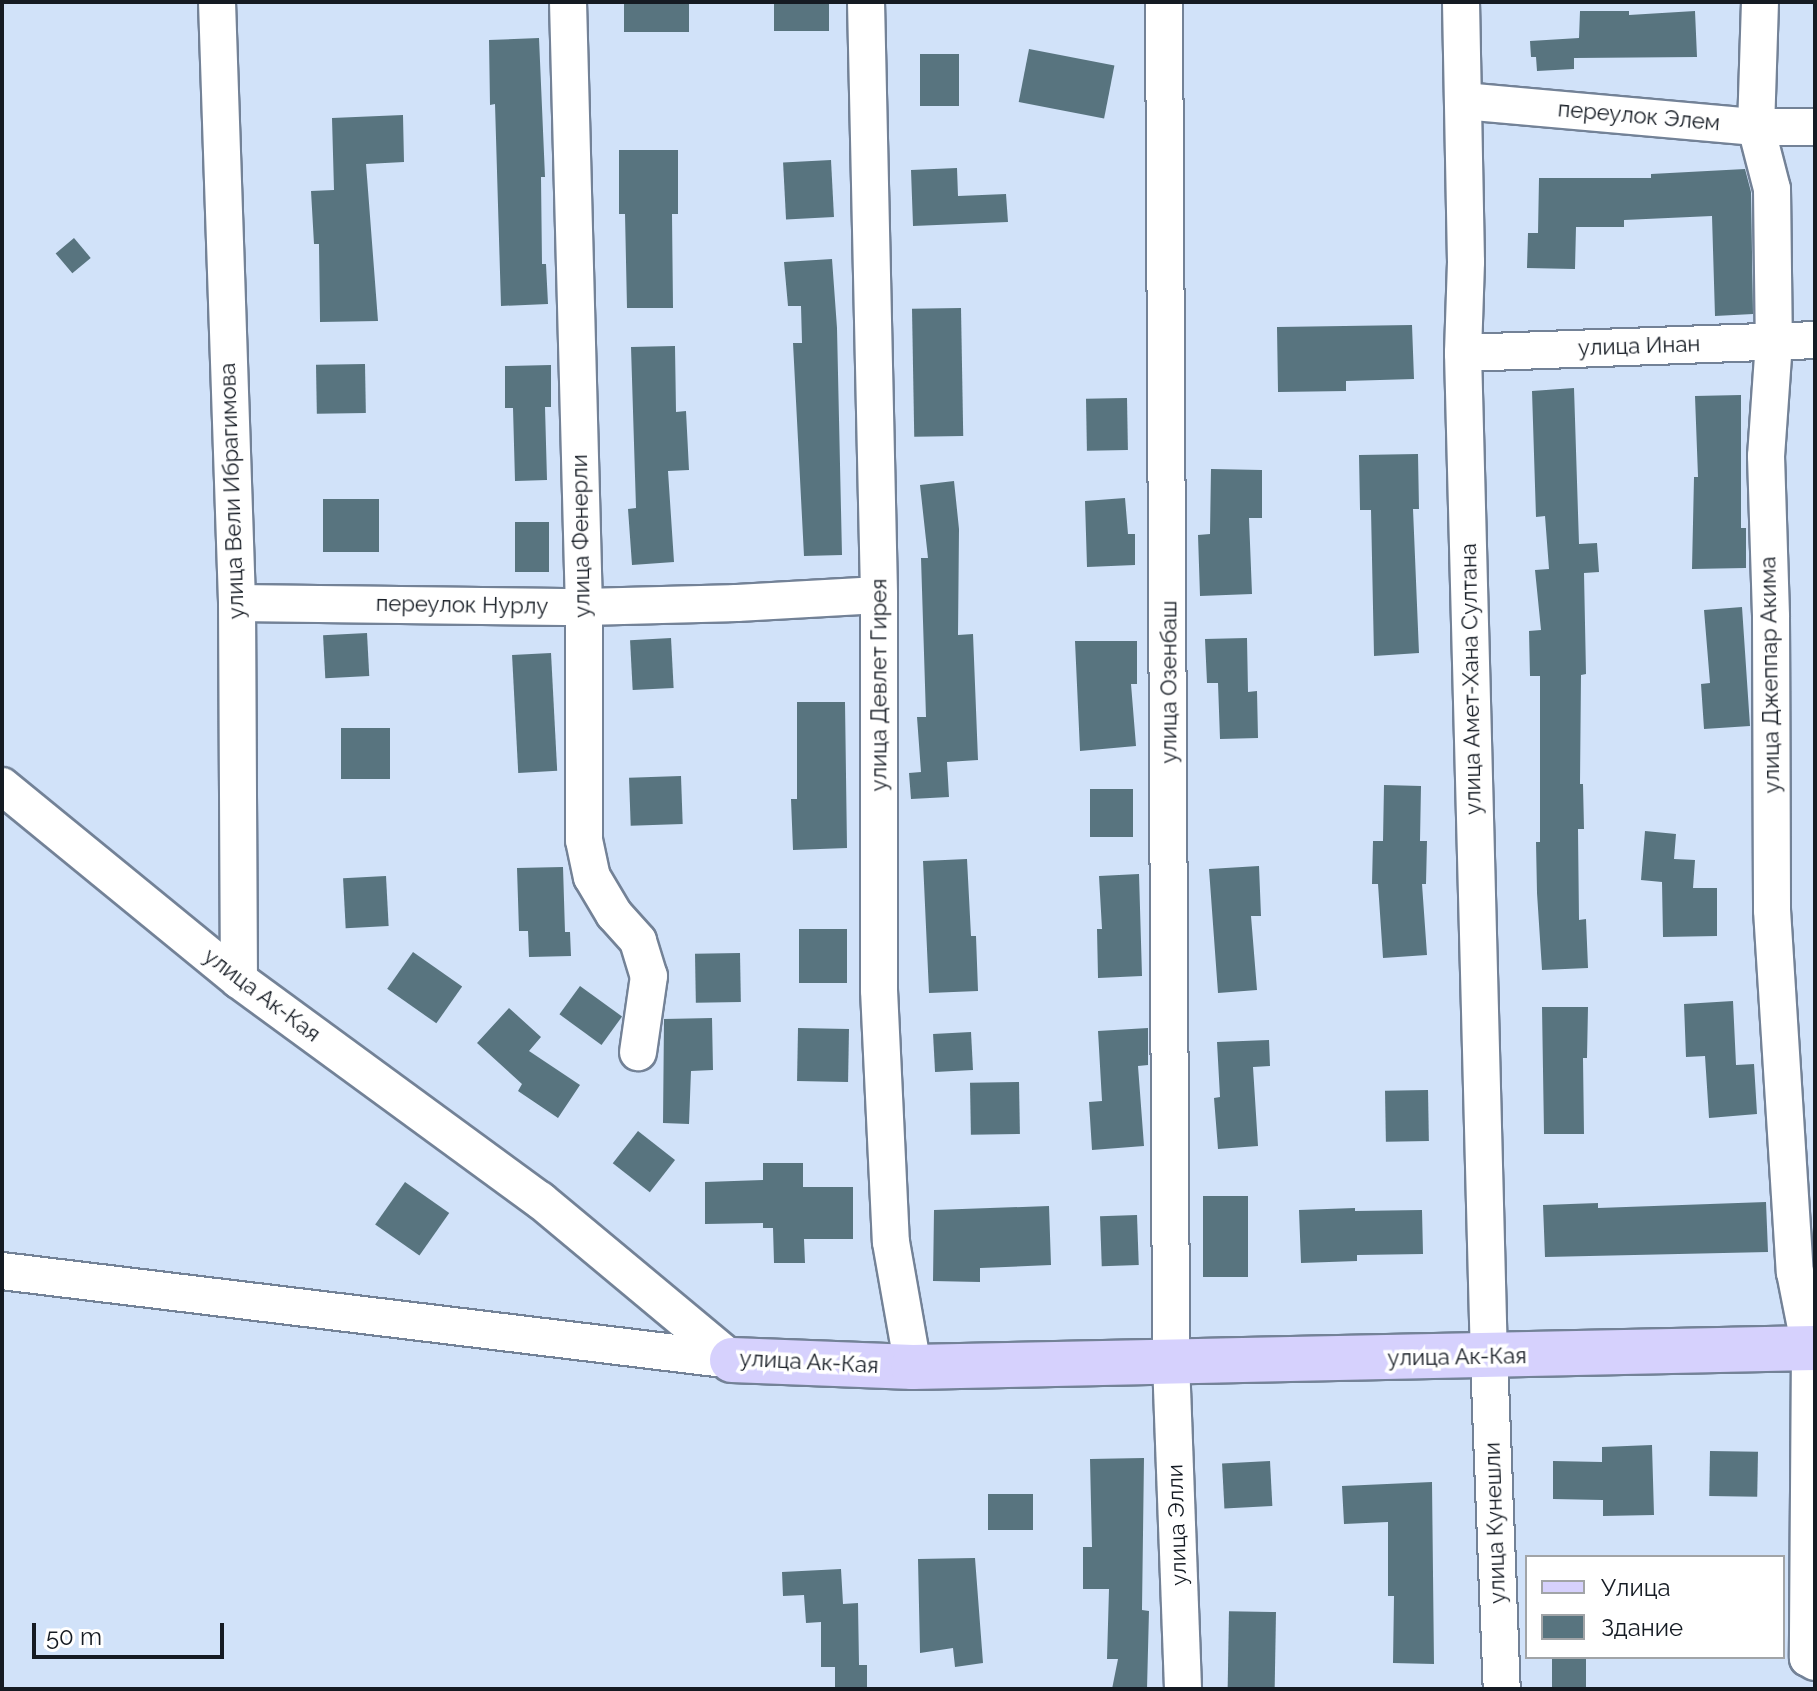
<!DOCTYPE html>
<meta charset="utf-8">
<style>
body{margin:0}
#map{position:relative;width:1817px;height:1691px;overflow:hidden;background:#d1e2f9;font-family:Raleway,sans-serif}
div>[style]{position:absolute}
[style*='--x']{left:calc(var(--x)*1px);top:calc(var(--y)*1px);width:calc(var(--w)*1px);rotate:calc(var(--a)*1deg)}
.building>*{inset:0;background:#58747f;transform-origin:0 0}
.roads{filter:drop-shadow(2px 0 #738297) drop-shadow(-2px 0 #738297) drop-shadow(0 2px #738297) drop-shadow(0 -2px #738297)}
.minor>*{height:36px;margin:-18px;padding:0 18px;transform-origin:18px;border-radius:18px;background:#fff}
.major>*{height:44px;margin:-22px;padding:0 22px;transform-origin:22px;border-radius:22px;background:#d6d1fd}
span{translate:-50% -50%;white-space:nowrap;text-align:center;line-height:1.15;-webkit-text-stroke:7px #fff;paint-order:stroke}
.street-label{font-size:22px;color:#151b23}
.frame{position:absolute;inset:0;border:4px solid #151b23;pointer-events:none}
.legend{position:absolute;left:1525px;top:1555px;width:260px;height:104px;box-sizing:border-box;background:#fff;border:2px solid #a1a4a7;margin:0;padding:10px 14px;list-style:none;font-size:24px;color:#151b23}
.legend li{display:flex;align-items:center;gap:16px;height:40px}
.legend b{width:40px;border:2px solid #a1a4a7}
.scale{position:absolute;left:32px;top:1623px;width:192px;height:36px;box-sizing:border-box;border:4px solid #151b23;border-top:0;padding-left:10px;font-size:24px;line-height:28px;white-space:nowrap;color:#151b23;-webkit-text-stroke:6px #fff;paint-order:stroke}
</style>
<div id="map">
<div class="building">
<div style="left:624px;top:2px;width:65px;height:30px"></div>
<div style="left:774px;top:2px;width:55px;height:29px"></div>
<div style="clip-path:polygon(1580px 11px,1629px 11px,1629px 15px,1695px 11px,1697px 57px,1574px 58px,1574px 69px,1537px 71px,1536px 57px,1531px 57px,1530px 41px,1579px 38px)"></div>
<div style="clip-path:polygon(539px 38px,545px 177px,541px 177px,542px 264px,546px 264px,548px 304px,501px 306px,495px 104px,490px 105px,489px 40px)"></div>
<div style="left:1029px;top:49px;width:87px;height:54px;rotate:11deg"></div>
<div style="left:920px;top:54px;width:39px;height:52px"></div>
<div style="clip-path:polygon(403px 115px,404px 162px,366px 164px,378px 321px,320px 322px,319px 244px,314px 244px,311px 191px,334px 190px,332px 118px)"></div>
<div style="clip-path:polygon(619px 150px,678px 150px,678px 214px,672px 214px,673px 308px,627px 308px,625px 214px,619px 214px)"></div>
<div style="left:831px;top:160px;width:57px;height:48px;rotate:87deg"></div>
<div style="clip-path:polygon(957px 168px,958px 196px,1006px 194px,1008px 222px,913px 226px,911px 170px)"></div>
<div style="clip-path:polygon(1745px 169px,1751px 192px,1753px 314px,1715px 316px,1712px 216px,1624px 220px,1624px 227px,1576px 227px,1575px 269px,1527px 268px,1528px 233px,1538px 233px,1539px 178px,1651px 178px,1651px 174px)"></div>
<div style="left:74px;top:238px;width:26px;height:24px;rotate:50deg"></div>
<div style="clip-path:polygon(832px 259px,837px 328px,842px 555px,804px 556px,793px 343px,802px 343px,801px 306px,788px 306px,784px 262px)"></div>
<div style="left:961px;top:308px;width:128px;height:49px;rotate:89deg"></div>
<div style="clip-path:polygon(1412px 325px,1414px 379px,1346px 381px,1346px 391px,1278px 392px,1277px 327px)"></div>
<div style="clip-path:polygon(675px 346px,676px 412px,686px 411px,689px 470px,668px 471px,674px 562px,632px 565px,628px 509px,636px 508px,631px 347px)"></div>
<div style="left:365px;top:364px;width:49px;height:49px;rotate:89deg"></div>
<div style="clip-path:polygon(551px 365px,551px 407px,545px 407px,547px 480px,515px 481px,513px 408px,505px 408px,505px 366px)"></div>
<div style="clip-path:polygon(1574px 388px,1579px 544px,1597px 543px,1599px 572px,1584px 573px,1586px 674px,1581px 675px,1580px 784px,1583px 784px,1584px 829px,1578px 829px,1579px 920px,1586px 919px,1588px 968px,1542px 970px,1537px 893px,1536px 842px,1540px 842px,1540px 676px,1530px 676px,1529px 631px,1541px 630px,1535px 570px,1549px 569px,1545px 516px,1536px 517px,1532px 391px)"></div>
<div style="clip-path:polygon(1741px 395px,1741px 528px,1746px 528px,1746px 568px,1692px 569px,1694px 477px,1698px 477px,1695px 396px)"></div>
<div style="left:1127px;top:398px;width:52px;height:41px;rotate:89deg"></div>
<div style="clip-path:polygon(1418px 454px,1419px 509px,1413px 509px,1419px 653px,1374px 656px,1371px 510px,1360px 510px,1359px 455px)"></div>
<div style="clip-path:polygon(1211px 469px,1262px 470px,1262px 518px,1249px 518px,1252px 594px,1200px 596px,1198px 535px,1210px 534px)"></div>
<div style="clip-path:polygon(954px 481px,959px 529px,958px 635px,973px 634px,978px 760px,947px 762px,949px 797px,911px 799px,909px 773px,921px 772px,917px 717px,926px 717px,921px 558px,928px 558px,920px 485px)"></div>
<div style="clip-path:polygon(1125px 498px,1128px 534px,1135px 534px,1135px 565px,1087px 567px,1085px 501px)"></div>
<div style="left:323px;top:499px;width:56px;height:53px"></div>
<div style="left:515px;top:522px;width:34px;height:50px"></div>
<div style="clip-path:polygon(1742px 607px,1750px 726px,1704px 729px,1701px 684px,1710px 683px,1704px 610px)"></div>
<div style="left:367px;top:633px;width:43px;height:44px;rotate:87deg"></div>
<div style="left:671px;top:638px;width:50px;height:41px;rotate:87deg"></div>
<div style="clip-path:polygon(1247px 638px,1248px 692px,1257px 691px,1258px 738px,1220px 739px,1218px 683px,1207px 683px,1205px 639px)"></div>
<div style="clip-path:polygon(1075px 641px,1137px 641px,1137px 684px,1131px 684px,1136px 746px,1080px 751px)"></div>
<div style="left:551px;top:653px;width:118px;height:39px;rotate:87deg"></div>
<div style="clip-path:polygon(797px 702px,845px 702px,847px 848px,793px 850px,791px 799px,797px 799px)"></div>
<div style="left:341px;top:728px;width:49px;height:51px"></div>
<div style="left:681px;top:776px;width:48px;height:52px;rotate:88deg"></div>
<div style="clip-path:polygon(1384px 785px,1421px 786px,1420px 841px,1427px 841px,1426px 884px,1422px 884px,1427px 955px,1383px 958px,1378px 884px,1372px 884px,1373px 841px,1383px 841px)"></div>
<div style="left:1090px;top:789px;width:43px;height:48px"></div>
<div style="clip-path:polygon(1645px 831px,1676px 834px,1674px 859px,1695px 860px,1693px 888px,1717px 888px,1717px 936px,1663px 937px,1662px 882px,1641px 880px)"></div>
<div style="clip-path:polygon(967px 859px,971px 936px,976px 936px,978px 991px,929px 993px,923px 861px)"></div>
<div style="clip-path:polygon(1259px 866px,1261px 916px,1251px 916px,1257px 990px,1218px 993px,1209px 869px)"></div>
<div style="clip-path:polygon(563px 867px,565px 932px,570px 932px,571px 956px,529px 957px,528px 931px,519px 931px,517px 868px)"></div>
<div style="clip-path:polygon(1139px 874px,1142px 976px,1098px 978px,1097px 929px,1102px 929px,1099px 876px)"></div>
<div style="left:386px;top:876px;width:50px;height:43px;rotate:87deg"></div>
<div style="left:847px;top:929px;width:54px;height:48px;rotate:90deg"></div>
<div style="left:413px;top:952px;width:60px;height:45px;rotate:35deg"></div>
<div style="left:740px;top:953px;width:49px;height:45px;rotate:89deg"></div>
<div style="left:580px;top:986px;width:52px;height:35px;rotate:36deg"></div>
<div style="clip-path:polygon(1733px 1001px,1736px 1065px,1754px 1064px,1757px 1114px,1709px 1118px,1705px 1056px,1686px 1057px,1684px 1004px)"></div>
<div style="clip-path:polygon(1542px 1007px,1588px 1007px,1587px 1058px,1583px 1058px,1584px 1134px,1544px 1134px)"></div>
<div style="clip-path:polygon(509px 1008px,541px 1037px,529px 1051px,580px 1085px,558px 1118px,518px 1091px,522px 1084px,477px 1043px)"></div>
<div style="clip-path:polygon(712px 1018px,713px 1070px,691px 1071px,689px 1124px,663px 1123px,664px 1019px)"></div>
<div style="left:798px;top:1028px;width:51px;height:53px;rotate:1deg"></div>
<div style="clip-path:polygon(1148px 1028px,1148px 1065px,1138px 1066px,1144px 1146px,1092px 1150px,1089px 1102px,1102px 1101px,1098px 1031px)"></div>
<div style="left:971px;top:1032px;width:38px;height:38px;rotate:87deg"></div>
<div style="clip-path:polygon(1269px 1040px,1270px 1066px,1253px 1067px,1258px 1146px,1218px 1149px,1214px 1098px,1220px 1097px,1217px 1042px)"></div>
<div style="left:1019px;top:1082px;width:52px;height:49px;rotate:89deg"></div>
<div style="left:1428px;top:1090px;width:51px;height:43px;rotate:89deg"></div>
<div style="left:638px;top:1131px;width:47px;height:41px;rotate:38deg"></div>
<div style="clip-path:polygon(763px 1163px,803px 1163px,803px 1187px,853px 1187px,853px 1239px,804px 1239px,805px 1263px,774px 1263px,773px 1228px,763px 1228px,763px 1223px,705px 1224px,705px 1182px,763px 1180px)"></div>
<div style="left:405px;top:1182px;width:54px;height:52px;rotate:35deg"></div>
<div style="left:1203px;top:1196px;width:45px;height:81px"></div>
<div style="clip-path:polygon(1766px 1202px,1768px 1252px,1545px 1257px,1543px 1205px,1598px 1203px,1598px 1208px)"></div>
<div style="clip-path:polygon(1049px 1206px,1051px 1265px,980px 1268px,980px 1282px,933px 1281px,934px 1210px)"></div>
<div style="clip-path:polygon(1355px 1208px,1355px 1211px,1422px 1210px,1423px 1254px,1357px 1255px,1357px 1261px,1301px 1263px,1299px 1210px)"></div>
<div style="left:1137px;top:1215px;width:50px;height:37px;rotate:88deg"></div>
<div style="clip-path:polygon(1652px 1445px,1654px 1515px,1603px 1516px,1603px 1500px,1553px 1499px,1553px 1461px,1602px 1462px,1602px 1447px)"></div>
<div style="left:1710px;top:1451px;width:48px;height:45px;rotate:1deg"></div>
<div style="clip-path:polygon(1144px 1458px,1142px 1610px,1149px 1611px,1147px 1689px,1112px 1689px,1118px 1659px,1107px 1659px,1109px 1589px,1083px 1589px,1083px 1547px,1092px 1547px,1090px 1459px)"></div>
<div style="left:1270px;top:1461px;width:45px;height:48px;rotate:87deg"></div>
<div style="clip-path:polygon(1432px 1482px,1434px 1664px,1393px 1663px,1394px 1596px,1388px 1596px,1388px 1522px,1344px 1524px,1342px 1486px)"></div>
<div style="left:988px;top:1494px;width:45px;height:36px"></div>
<div style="clip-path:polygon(975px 1558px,983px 1663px,955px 1667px,953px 1648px,920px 1653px,918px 1559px)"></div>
<div style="clip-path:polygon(841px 1569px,843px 1604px,858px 1603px,859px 1665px,867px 1665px,867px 1689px,835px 1689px,835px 1667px,821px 1667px,821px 1622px,806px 1623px,804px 1595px,783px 1596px,782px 1572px)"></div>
<div style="left:1276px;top:1612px;width:77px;height:47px;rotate:91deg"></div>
<div style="left:1552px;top:1657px;width:34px;height:32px"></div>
</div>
<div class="roads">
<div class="minor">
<div style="--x:217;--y:2;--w:601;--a:88.09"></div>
<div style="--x:237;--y:603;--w:377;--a:89.7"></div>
<div style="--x:568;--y:2;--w:605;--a:88.49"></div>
<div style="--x:584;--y:607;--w:233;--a:90"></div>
<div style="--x:584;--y:840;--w:38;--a:78"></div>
<div style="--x:592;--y:877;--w:43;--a:59.3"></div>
<div style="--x:614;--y:914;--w:36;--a:48"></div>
<div style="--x:638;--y:941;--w:37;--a:73"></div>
<div style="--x:649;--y:976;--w:77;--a:98.2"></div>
<div style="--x:866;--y:2;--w:593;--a:88.74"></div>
<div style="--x:879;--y:595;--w:395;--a:90"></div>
<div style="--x:879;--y:990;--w:252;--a:87.3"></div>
<div style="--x:891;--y:1242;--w:127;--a:80"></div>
<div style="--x:1164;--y:2;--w:1359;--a:89.7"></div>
<div style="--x:1171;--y:1361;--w:328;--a:87.9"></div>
<div style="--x:1461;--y:2;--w:260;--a:88.9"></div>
<div style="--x:1466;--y:262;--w:91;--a:91.9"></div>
<div style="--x:1463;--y:353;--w:1004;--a:88.52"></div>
<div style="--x:1489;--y:1357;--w:332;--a:87.8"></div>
<div style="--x:1760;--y:2;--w:125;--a:91.8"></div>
<div style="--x:1756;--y:127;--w:64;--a:75.5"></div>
<div style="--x:1772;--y:189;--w:153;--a:89.3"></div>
<div style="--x:1774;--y:342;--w:114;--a:94"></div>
<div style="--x:1766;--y:456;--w:161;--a:88.2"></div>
<div style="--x:1771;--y:617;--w:293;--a:89.8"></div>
<div style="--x:1772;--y:910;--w:363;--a:86.4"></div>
<div style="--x:1795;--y:1272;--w:77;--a:78.8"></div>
<div style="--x:1810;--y:1348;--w:310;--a:90.4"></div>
<div style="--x:1808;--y:1658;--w:8;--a:30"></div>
<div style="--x:1463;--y:101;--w:294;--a:5.1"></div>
<div style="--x:1756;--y:127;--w:59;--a:0"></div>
<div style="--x:1463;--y:353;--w:352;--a:-2.1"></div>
<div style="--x:237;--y:603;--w:347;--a:0.7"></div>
<div style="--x:584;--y:607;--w:153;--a:-1.5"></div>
<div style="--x:737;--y:603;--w:142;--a:-3.2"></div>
<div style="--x:2;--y:786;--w:306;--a:39.3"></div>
<div style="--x:239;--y:980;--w:373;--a:36.2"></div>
<div style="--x:540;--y:1200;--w:250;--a:39.8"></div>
<div style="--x:2;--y:1271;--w:735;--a:6.95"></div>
</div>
<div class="major">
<div style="--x:732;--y:1360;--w:181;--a:2.2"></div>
<div style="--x:913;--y:1367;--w:902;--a:-1.21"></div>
</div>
</div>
<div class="street-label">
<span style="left:1639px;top:116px;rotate:5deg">переулок Элем</span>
<span style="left:1639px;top:346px;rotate:-2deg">улица Инан</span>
<span style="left:232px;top:491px;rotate:-92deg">улица Вели Ибрагимова</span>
<span style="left:581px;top:536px;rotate:-91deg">улица Фенерли</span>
<span style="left:462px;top:605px;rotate:1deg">переулок Нурлу</span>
<span style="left:1770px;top:675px;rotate:-91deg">улица Джеппар Акима</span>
<span style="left:1471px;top:679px;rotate:-91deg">улица Амет-Хана Султана</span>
<span style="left:1169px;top:682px;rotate:-90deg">улица Озенбаш</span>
<span style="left:879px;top:685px;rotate:-90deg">улица Девлет Гирея</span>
<span style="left:262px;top:995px;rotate:37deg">улица Ак-Кая</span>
<span style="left:1457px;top:1357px;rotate:-1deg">улица Ак-Кая</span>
<span style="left:809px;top:1362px;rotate:3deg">улица Ак-Кая</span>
<span style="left:1495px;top:1523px;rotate:-92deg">улица Кунешли</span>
<span style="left:1177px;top:1525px;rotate:-92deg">улица Элли</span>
</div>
<div class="frame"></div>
<ul class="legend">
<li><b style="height:10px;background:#d6d1fd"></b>Улица</li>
<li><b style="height:22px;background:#58747f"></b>Здание</li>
</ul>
<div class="scale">50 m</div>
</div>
